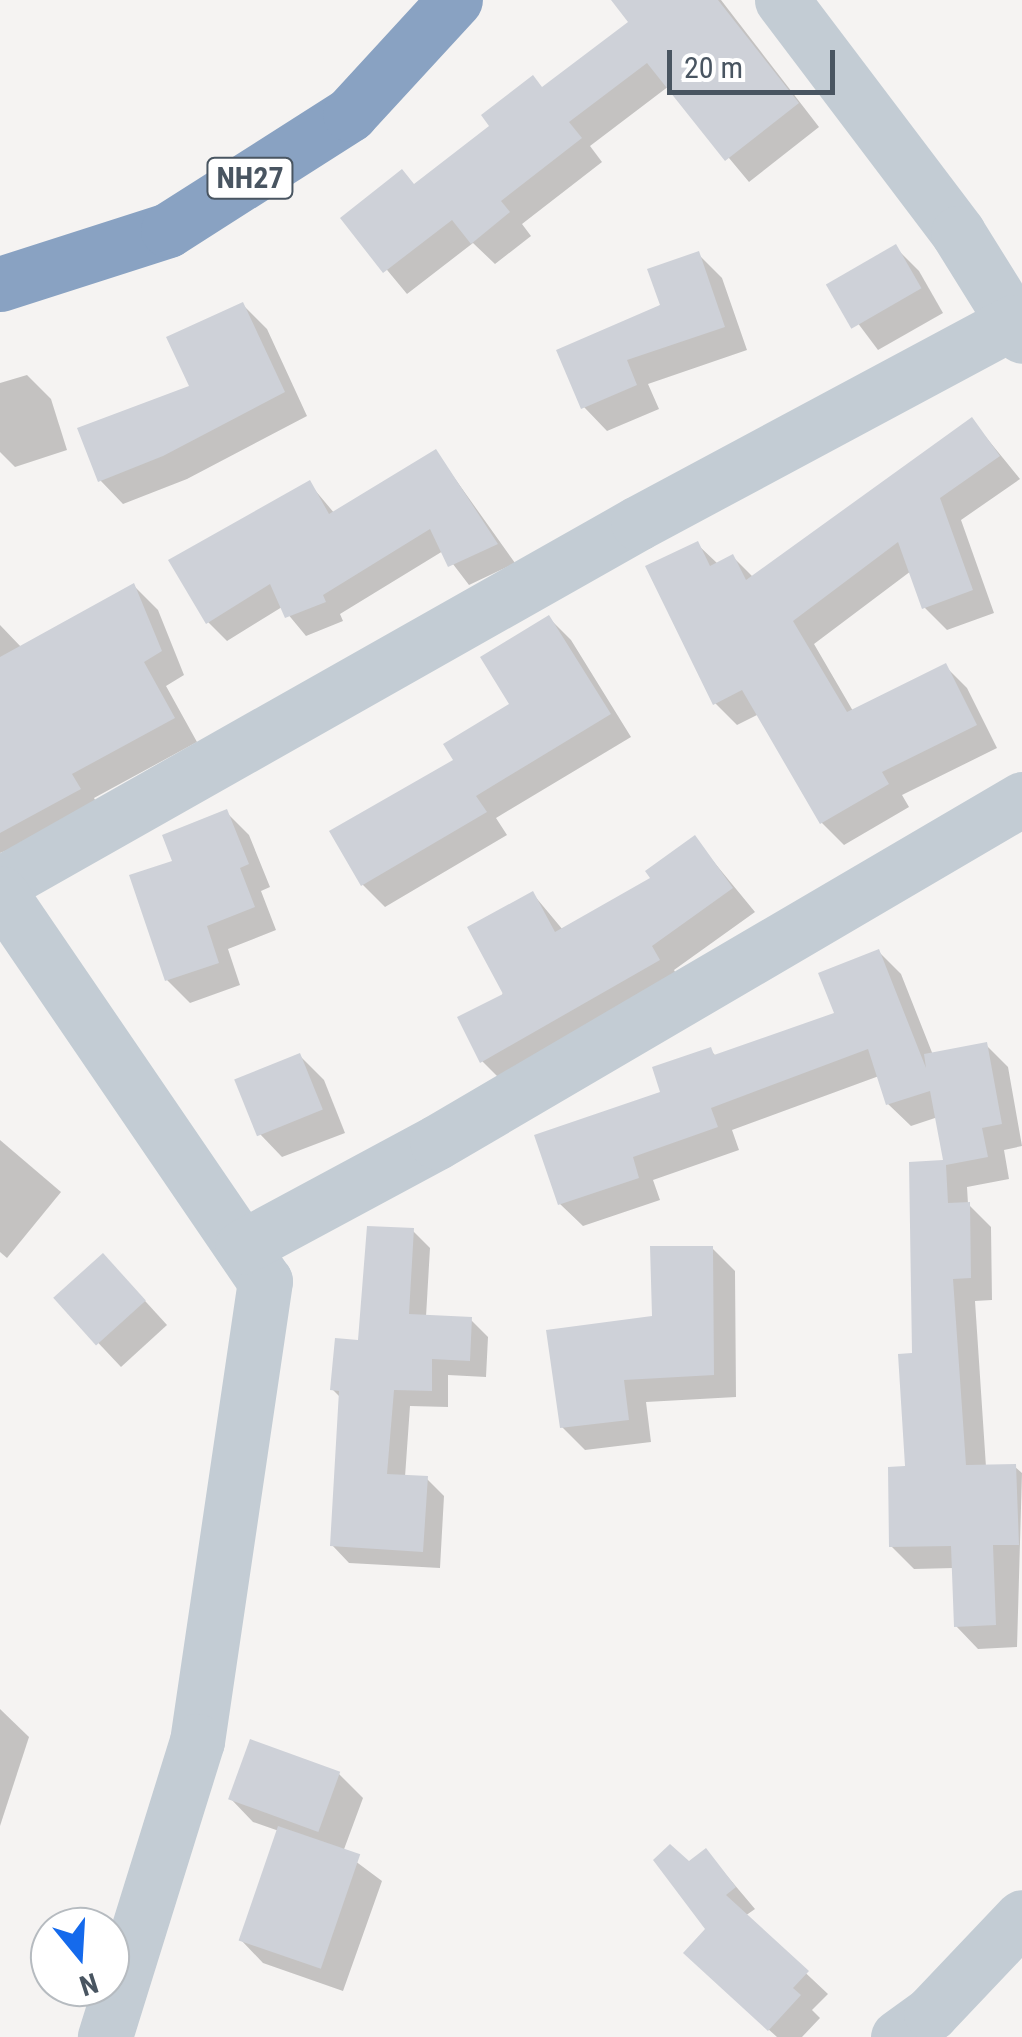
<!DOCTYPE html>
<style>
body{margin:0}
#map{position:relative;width:1022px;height:2037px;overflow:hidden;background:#f5f3f2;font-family:"Roboto Condensed",sans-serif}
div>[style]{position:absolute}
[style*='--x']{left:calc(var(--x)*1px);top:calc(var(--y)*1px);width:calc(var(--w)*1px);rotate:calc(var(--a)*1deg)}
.shadow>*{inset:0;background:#0003}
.building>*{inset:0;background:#ced1d8;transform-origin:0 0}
.minor>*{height:55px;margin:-27.5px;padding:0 27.5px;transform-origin:27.5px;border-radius:27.5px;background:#c3ccd4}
.highway>*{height:55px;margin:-27.5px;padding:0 27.5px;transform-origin:27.5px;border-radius:27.5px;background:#89a2c2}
span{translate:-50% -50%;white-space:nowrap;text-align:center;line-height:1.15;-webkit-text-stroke:9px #fff;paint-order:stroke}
.shield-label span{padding:2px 8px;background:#fff;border:2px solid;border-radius:8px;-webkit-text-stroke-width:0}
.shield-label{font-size:30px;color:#495561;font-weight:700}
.north{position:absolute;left:30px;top:1907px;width:100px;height:100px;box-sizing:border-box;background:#fff;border:2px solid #b6bbc0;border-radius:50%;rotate:162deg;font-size:28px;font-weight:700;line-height:40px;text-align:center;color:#495561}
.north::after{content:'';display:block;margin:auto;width:35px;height:45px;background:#156aec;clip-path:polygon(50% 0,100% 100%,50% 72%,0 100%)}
.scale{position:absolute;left:667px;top:50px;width:168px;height:45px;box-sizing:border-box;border:5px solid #495561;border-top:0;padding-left:12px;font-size:30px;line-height:35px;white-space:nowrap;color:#495561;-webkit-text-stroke:8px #fff;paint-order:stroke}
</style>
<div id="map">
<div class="shadow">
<div style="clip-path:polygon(615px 0,721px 0,819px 127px,749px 182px,669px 86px,590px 146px,602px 162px,522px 224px,531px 236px,495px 264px,473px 243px,407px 294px,344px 218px,416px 186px,632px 22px)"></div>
<div style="clip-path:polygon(895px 247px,919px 271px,943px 313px,878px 350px,830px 286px)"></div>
<div style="clip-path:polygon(698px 254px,722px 278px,747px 350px,648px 384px,659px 409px,607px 431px,584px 407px)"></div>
<div style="clip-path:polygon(243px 305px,267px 329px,307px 416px,187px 479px,123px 504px,100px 480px,192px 388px)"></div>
<div style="clip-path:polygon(27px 375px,51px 399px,67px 450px,15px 467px,0 452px,0 383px)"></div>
<div style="clip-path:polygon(972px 420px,1020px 479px,961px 520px,994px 613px,947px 630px,925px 608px,911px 571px,814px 644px,853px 711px,945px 666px,967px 688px,997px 748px,902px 795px,909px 807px,844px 845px,822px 823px,759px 714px,737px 725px,715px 703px,697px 544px,718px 564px,733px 557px,754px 578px)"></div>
<div style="clip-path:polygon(436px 452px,515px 563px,469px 585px,443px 551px,340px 614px,343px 621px,306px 636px,282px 607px,227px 641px,208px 622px,309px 483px,335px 514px)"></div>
<div style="clip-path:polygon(134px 586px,158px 610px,184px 675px,166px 686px,197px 742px,94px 798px,102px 813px,0 853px,0 625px,22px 648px)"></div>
<div style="clip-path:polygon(549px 618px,571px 640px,631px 737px,496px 818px,507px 835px,385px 907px,363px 885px,332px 832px,457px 761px,513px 705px)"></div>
<div style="clip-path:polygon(226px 812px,249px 835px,270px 887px,261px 891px,276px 930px,228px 949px,240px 985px,190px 1003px,167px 980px,175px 862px)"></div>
<div style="clip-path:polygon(695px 839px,755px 912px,674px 970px,682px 985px,506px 1085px,482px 1061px,533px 894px,563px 930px,654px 878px)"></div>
<div style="clip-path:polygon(879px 952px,901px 974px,933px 1055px,986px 1045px,1008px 1067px,1022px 1146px,1004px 1150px,1009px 1179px,967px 1187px,968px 1204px,991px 1227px,992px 1300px,975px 1301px,986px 1467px,1015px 1467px,1022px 1473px,1017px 1647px,978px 1649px,956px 1626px,954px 1568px,914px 1569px,891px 1546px,908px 1469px,946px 1163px,938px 1117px,911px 1126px,888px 1104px,879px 1076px,732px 1130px,739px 1150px,653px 1180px,660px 1200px,583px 1226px,560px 1204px,710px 1050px,717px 1057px,837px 1015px)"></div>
<div style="clip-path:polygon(300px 1056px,324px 1080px,345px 1133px,282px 1157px,259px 1133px)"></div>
<div style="clip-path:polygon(0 1140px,61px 1192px,7px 1258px,0 1252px)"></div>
<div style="clip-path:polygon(413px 1231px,430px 1248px,426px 1317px,471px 1320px,488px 1337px,486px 1377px,448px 1375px,448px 1407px,410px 1406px,405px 1477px,427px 1479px,444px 1496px,440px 1568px,349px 1563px,332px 1545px,341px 1398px,333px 1390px)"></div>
<div style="clip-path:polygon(712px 1248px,735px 1271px,736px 1397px,646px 1402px,651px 1442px,585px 1450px,562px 1427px)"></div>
<div style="clip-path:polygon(126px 1280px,167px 1325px,121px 1367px,56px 1298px)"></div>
<div style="clip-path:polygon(0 1709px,29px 1737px,0 1826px)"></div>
<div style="clip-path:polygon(339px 1774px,363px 1798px,343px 1852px,382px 1881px,343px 1991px,263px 1963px,240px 1939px,279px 1831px,253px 1822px,230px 1798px)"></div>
<div style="clip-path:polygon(706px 1851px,755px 1909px,745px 1916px,828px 1994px,812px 2010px,820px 2018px,802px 2037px,777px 2037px,707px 1974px,709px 1929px,689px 1864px)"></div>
</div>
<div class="building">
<div style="clip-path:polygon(611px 0,718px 0,799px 103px,725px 161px,647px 63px,569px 122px,582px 138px,501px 201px,510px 212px,471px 244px,452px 220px,383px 273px,340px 218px,402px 169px,414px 184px,489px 126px,481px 115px,533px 75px,542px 87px,628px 22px)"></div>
<div style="left:896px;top:244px;width:51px;height:81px;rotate:60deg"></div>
<div style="clip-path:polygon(699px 251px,725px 327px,627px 360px,637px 385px,581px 409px,556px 350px,660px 305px,647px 269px)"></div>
<div style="clip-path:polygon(243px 302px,285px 392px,163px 456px,98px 482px,77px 428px,189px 386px,166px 337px)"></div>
<div style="clip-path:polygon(972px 417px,1000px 456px,940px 498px,973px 590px,922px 609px,898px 542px,793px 621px,847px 712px,946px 663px,977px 725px,882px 772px,889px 784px,820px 824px,742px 690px,713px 705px,645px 566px,698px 541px,710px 566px,733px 554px,746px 580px)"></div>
<div style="clip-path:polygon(436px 449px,498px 544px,448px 567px,430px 529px,323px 595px,326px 602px,285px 618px,270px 584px,206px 624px,168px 560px,310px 480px,329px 514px)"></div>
<div style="clip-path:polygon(134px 583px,162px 651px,144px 662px,175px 718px,72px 774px,81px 789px,0 833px,0 657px)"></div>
<div style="clip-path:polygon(549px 615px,611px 714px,476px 796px,487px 812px,361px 886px,329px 831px,453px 760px,443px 744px,509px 704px,480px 657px)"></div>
<div style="clip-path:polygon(227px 809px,249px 864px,240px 868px,255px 907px,207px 926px,219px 963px,165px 981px,129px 875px,172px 861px,162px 835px)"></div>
<div style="clip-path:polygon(695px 835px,733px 888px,652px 946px,660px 960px,480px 1063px,457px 1017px,503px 994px,467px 927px,533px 891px,555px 932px,650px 878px,645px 871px)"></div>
<div style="clip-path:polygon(879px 949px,926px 1068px,924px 1054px,987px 1042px,1002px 1124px,982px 1128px,988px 1157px,946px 1165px,948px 1203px,970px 1202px,971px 1278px,953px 1279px,966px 1465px,1016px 1464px,1019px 1545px,993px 1545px,996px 1625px,954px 1627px,951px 1546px,889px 1547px,888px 1467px,905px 1466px,898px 1354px,912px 1353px,909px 1162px,943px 1160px,930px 1091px,886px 1105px,868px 1049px,711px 1108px,718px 1127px,633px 1157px,639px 1178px,558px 1205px,534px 1135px,660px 1092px,652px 1067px,711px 1047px,714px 1055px,834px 1013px,818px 973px)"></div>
<div style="left:300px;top:1053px;width:61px;height:71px;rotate:68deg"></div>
<div style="clip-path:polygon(367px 1226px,414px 1228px,409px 1314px,472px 1317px,470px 1361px,432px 1359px,432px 1391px,394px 1390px,387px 1474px,428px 1476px,423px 1552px,330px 1546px,339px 1391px,330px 1390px,335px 1338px,358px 1340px)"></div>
<div style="clip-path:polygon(650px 1246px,713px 1246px,714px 1375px,624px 1380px,629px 1420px,560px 1428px,546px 1330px,652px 1316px)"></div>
<div style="left:103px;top:1253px;width:64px;height:67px;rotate:48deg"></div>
<div style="left:250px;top:1739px;width:96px;height:64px;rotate:20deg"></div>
<div style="left:278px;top:1826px;width:87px;height:121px;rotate:19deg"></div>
<div style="clip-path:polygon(670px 1844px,689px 1861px,706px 1848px,736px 1887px,726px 1895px,809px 1971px,793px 1988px,801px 1995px,768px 2031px,683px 1953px,705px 1929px,653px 1860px)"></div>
</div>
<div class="minor">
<div style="--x:782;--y:0;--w:292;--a:52.9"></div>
<div style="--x:958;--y:233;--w:121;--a:58.1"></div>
<div style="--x:0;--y:884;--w:733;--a:-29.5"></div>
<div style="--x:638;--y:523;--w:425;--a:-28.2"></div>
<div style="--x:0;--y:893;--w:470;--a:55.7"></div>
<div style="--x:265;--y:1281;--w:465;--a:98.4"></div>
<div style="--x:197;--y:1741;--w:310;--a:107.3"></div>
<div style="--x:242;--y:1247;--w:221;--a:-28.3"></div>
<div style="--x:437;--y:1142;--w:678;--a:-30.38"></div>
<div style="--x:898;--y:2037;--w:41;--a:-36"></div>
<div style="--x:931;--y:2013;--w:132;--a:-46.5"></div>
</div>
<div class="highway">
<div style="--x:0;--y:284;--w:176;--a:-17.8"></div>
<div style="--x:168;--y:230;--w:216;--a:-32.5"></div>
<div style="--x:350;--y:114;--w:155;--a:-47.4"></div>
</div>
<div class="shield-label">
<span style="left:250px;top:178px">NH27</span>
</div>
<div class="north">N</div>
<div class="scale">20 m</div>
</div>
